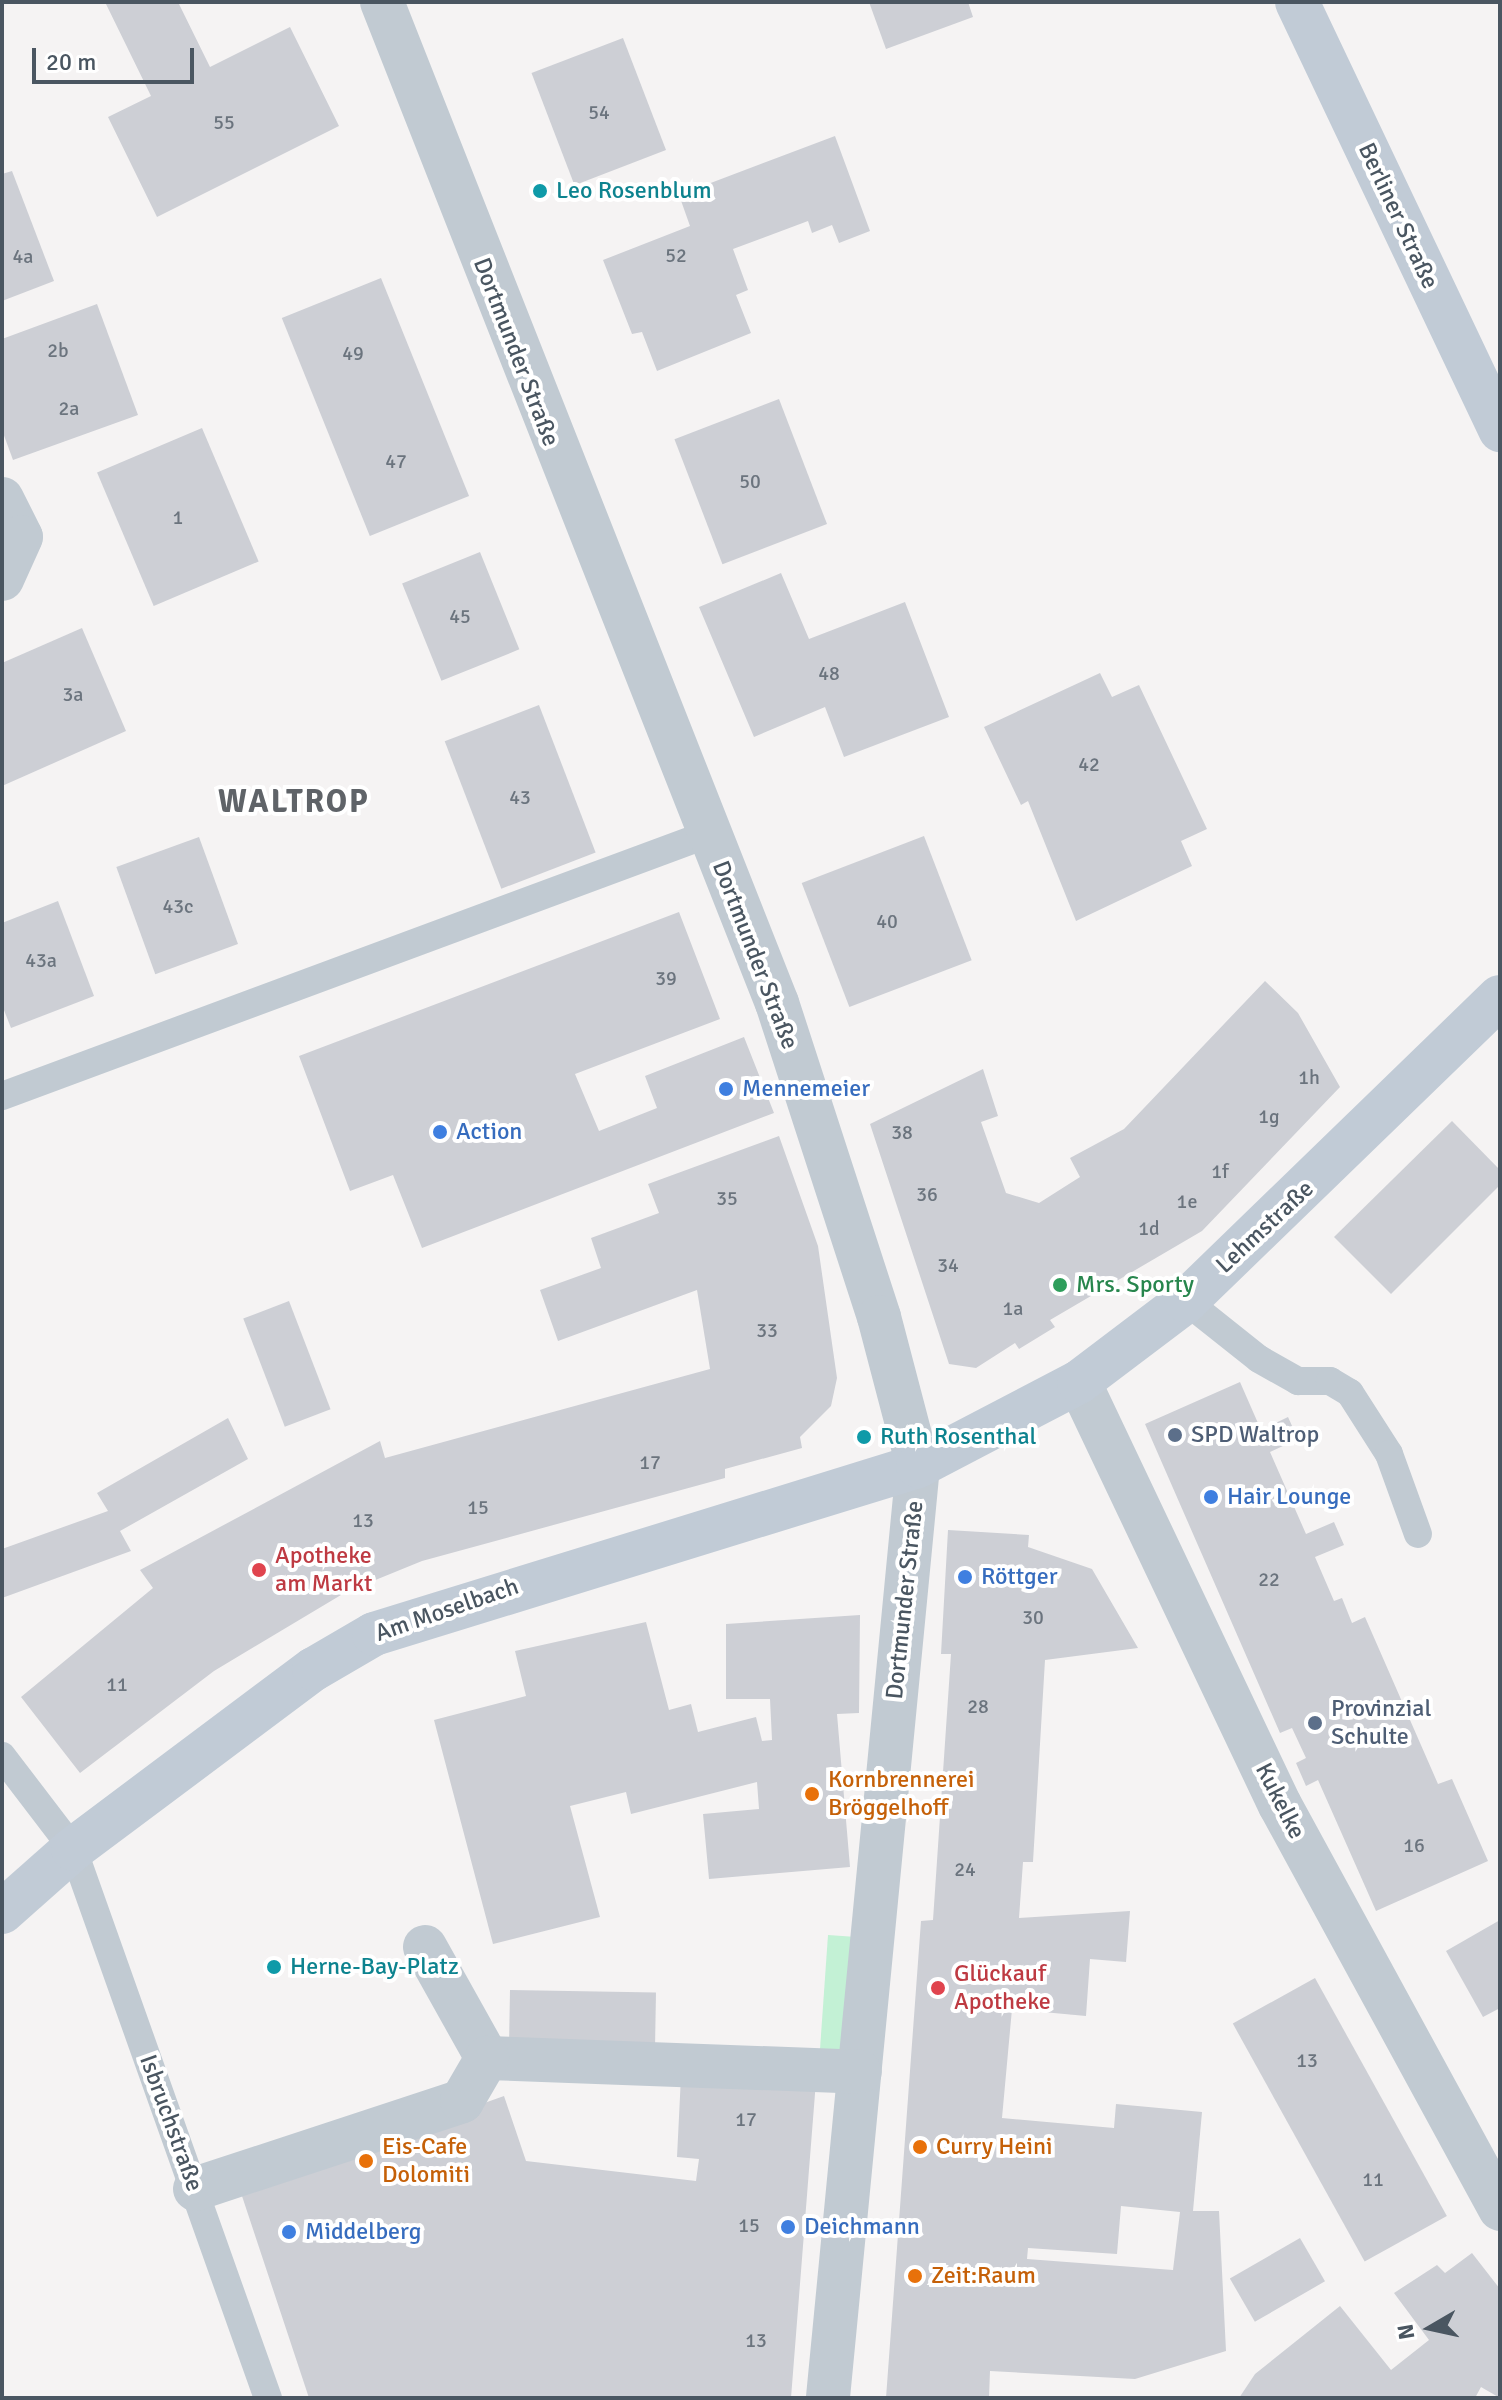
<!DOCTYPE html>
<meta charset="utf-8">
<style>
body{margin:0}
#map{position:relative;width:1502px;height:2400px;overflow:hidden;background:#f5f3f3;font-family:Signika,sans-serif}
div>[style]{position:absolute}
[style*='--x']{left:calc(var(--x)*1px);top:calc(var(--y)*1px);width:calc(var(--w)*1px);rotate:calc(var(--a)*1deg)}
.green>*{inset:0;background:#c3f1d5;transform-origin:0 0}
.building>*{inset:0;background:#cdcfd5;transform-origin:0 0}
.lane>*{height:28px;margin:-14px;padding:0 14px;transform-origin:14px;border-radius:14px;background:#c1cad2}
.street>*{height:44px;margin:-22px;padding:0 22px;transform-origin:22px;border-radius:22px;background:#c1cad2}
.secondary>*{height:44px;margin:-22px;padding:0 22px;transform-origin:22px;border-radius:22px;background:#c1cbd6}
.dots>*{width:22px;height:22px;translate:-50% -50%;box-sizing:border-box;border:4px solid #fff;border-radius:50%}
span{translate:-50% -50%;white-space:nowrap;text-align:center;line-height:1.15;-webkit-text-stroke:8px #fff;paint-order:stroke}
.number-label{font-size:20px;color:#6b747e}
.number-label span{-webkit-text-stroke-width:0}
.culture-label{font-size:24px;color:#0d838f}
.left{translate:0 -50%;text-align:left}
.street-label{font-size:24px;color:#4a5661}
.shop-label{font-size:24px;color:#366cbe}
.leisure-label{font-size:24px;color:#27864d}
.service-label{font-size:24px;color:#4e5e75}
.health-label{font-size:24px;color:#be3a42}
.food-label{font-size:24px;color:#c56008}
.district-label{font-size:32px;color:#5f6368;font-weight:700;letter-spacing:2px}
.frame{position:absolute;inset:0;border:4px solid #4a5661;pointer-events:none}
.north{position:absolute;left:1390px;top:2288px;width:80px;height:80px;-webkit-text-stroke:6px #fff;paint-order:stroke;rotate:261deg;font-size:22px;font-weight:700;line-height:32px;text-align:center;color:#4a5661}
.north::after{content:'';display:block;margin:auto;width:28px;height:36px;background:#4a5661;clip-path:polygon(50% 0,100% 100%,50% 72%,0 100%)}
.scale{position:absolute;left:32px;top:48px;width:162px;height:36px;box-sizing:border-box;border:4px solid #4a5661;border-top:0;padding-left:10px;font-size:24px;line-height:28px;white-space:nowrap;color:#4a5661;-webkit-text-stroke:6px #fff;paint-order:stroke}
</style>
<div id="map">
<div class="green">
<div style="left:828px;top:1935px;width:32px;height:115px;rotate:4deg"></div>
</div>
<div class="building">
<div style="clip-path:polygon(105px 2px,178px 2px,210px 67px,290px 27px,339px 126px,157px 217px,108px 117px,151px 96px)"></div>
<div style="clip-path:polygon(869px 2px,968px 2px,973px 17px,886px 49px)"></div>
<div style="left:623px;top:38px;width:120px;height:98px;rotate:69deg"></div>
<div style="clip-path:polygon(835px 136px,870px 231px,839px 243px,832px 225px,812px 233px,808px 221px,733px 249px,748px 290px,736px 295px,751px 333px,657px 371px,642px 332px,632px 334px,603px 260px,690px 226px,679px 195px)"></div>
<div style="clip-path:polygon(12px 171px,54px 281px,2px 301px,2px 174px)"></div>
<div style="left:381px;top:278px;width:235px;height:107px;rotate:68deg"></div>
<div style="clip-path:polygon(97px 304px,138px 415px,13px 460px,2px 430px,2px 339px)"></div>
<div style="left:779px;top:399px;width:134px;height:112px;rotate:69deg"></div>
<div style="left:202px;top:428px;width:145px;height:114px;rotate:67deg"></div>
<div style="left:480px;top:552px;width:105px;height:84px;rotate:68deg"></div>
<div style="clip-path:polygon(781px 573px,809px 639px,905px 602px,949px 717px,844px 757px,825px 707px,754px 737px,699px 607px)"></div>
<div style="clip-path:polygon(82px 628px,126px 731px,2px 786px,2px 663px)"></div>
<div style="clip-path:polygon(1100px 673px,1112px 697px,1139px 685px,1207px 829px,1181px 841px,1192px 866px,1076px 921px,1028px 801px,1021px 805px,984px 727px)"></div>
<div style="left:539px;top:705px;width:158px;height:101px;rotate:69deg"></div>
<div style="left:924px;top:836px;width:133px;height:131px;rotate:69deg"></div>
<div style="left:199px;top:837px;width:114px;height:88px;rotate:70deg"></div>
<div style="clip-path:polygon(58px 901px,94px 996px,11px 1028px,2px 1005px,2px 923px)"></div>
<div style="clip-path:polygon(679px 912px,720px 1019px,575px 1074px,599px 1131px,657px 1108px,645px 1076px,744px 1037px,774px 1113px,422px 1248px,393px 1175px,350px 1191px,299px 1056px)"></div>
<div style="clip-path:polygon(1265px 981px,1298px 1013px,1340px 1087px,1202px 1231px,1050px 1320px,1055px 1327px,1019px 1349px,1015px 1343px,976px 1368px,949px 1364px,870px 1124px,983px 1069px,998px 1116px,981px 1122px,1006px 1193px,1039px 1203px,1080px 1177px,1070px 1158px,1124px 1129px)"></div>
<div style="clip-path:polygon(1452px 1121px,1500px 1170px,1500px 1185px,1391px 1294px,1334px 1237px)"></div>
<div style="clip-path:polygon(779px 1136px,818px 1246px,837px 1378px,831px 1406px,800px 1437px,802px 1448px,725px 1469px,725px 1478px,422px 1561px,346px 1592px,214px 1671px,80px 1773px,21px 1697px,153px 1588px,140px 1570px,380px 1441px,385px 1458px,710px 1369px,697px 1290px,558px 1341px,540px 1290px,601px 1268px,591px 1238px,659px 1213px,648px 1184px)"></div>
<div style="left:289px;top:1301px;width:116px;height:49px;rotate:69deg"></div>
<div style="clip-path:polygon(1240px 1382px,1261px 1430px,1288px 1417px,1298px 1439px,1270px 1452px,1306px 1534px,1334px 1522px,1344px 1545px,1315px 1557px,1334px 1601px,1342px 1598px,1352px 1623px,1365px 1617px,1438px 1784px,1452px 1779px,1488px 1861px,1376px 1911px,1318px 1780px,1306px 1786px,1296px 1763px,1306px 1758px,1292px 1728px,1280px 1733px,1145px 1424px)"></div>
<div style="clip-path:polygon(228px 1418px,248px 1459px,120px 1531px,131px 1551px,2px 1598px,2px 1549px,108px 1511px,97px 1493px)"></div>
<div style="clip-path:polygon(evenodd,948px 1530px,1029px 1535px,1028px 1547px,1092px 1569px,1138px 1648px,1045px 1660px,1033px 1862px,1023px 1862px,1019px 1918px,1130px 1911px,1126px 1962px,1090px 1959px,1086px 2016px,1012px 2009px,1002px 2118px,1114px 2128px,1116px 2104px,1202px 2112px,1193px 2211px,1219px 2211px,1226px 2351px,1135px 2379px,990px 2371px,989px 2398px,886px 2398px,921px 1921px,933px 1920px,951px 1654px,941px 1654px,948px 1530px,1121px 2206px,1180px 2212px,1173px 2270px,1027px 2259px,1028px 2248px,1117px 2254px,1121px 2206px)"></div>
<div style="clip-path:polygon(860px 1615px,859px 1713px,837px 1714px,850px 1867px,709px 1879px,703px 1814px,759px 1809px,757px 1782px,631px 1814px,626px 1792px,570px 1806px,600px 1917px,493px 1944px,434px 1720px,526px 1696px,515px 1651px,646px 1622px,669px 1710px,691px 1704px,698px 1732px,756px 1717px,762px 1741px,772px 1740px,770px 1699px,726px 1699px,726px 1624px)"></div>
<div style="clip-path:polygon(1500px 1920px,1500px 2008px,1483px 2017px,1446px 1951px)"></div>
<div style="left:1315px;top:1978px;width:272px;height:94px;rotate:61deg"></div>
<div style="left:510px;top:1990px;width:146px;height:57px;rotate:1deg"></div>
<div style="clip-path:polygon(681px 2076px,816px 2081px,791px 2398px,309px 2398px,240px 2190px,504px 2096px,526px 2161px,696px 2181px,699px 2159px,677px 2157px)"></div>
<div style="left:1300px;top:2238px;width:50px;height:81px;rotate:60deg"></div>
<div style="clip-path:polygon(1472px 2253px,1500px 2289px,1500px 2398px,1481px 2387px,1475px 2398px,1239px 2398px,1255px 2374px,1340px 2306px,1391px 2370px,1429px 2340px,1394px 2293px,1437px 2265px,1445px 2273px)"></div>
</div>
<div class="lane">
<div style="--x:2;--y:1096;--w:753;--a:-20.36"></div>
<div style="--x:1186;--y:1301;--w:93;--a:38.5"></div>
<div style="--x:1259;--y:1359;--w:45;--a:29.4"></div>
<div style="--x:1298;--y:1381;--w:32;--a:0"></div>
<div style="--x:1330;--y:1381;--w:23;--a:31"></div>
<div style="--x:1350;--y:1393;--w:72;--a:57.4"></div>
<div style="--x:1389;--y:1454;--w:85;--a:70.1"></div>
<div style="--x:2;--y:1756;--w:117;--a:52.6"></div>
<div style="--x:73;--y:1849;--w:583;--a:70.45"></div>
</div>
<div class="street">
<div style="--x:382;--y:2;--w:1076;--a:68.47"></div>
<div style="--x:777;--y:1003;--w:330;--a:72"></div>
<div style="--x:879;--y:1317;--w:154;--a:75.3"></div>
<div style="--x:918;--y:1466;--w:936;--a:95.52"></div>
<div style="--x:2;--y:499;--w:42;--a:63.4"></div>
<div style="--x:21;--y:537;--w:46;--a:114.3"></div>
<div style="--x:1079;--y:1382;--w:468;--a:64.6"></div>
<div style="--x:1280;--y:1805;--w:460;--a:61.4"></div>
<div style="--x:425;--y:1947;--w:127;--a:60.8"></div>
<div style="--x:487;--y:2058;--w:373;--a:2.1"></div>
<div style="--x:195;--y:2189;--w:281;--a:-18.2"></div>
<div style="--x:462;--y:2101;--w:50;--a:-59.8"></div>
</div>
<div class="secondary">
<div style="--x:1297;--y:2;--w:474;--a:64.6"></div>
<div style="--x:2;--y:1912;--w:95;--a:-41.6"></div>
<div style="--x:73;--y:1849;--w:301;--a:-36.8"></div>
<div style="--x:314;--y:1669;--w:69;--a:-30.3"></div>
<div style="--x:374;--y:1634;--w:569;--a:-17.16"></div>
<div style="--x:918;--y:1466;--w:182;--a:-27.6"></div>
<div style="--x:1079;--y:1382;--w:134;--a:-37.1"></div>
<div style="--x:1186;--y:1301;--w:437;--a:-44.1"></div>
</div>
<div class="dots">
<div style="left:540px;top:191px;background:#0f9aa8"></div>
<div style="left:726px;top:1089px;background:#3f7fe0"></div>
<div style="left:440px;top:1132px;background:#3f7fe0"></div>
<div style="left:1060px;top:1285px;background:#2e9e5b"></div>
<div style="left:1175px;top:1435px;background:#5c6f8a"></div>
<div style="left:864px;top:1437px;background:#0f9aa8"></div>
<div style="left:1211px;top:1497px;background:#3f7fe0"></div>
<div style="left:259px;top:1570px;background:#e0444e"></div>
<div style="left:965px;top:1577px;background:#3f7fe0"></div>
<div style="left:1315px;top:1723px;background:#5c6f8a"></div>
<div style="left:812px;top:1794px;background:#e8710a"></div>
<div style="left:274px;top:1967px;background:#0f9aa8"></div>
<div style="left:938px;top:1988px;background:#e0444e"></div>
<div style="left:920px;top:2147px;background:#e8710a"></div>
<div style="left:366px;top:2161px;background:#e8710a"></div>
<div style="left:788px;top:2227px;background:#3f7fe0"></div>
<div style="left:289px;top:2232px;background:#3f7fe0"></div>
<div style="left:915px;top:2276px;background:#e8710a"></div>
</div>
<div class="number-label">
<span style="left:599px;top:112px">54</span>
<span style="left:224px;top:122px">55</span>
<span style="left:676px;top:255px">52</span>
<span style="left:23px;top:256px">4a</span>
<span style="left:58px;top:350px">2b</span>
<span style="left:353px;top:353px">49</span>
<span style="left:69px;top:408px">2a</span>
<span style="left:396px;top:461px">47</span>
<span style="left:750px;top:481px">50</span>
<span style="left:178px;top:517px">1</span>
<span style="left:460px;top:616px">45</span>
<span style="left:829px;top:673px">48</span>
<span style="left:73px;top:694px">3a</span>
<span style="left:1089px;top:764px">42</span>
<span style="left:520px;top:797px">43</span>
<span style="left:178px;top:906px">43c</span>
<span style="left:887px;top:921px">40</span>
<span style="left:41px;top:960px">43a</span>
<span style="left:666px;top:978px">39</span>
<span style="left:1309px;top:1077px">1h</span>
<span style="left:1269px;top:1116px">1g</span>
<span style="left:902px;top:1132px">38</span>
<span style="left:1220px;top:1171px">1f</span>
<span style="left:927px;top:1194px">36</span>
<span style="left:727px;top:1198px">35</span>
<span style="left:1187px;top:1201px">1e</span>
<span style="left:1149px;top:1228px">1d</span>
<span style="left:948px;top:1265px">34</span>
<span style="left:1013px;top:1308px">1a</span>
<span style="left:767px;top:1330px">33</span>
<span style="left:650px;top:1462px">17</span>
<span style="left:478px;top:1507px">15</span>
<span style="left:363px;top:1520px">13</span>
<span style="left:1269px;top:1579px">22</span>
<span style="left:1033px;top:1617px">30</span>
<span style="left:117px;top:1684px">11</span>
<span style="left:978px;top:1706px">28</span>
<span style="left:1414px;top:1845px">16</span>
<span style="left:965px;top:1869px">24</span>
<span style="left:1307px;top:2060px">13</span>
<span style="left:746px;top:2119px">17</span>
<span style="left:1373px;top:2179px">11</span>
<span style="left:749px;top:2225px">15</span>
<span style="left:756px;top:2340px">13</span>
</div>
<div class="culture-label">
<span class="left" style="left:556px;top:191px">Leo Rosenblum</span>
<span class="left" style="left:880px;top:1437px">Ruth Rosenthal</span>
<span class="left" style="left:290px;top:1967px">Herne-Bay-Platz</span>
</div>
<div class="street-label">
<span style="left:1398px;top:216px;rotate:65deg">Berliner Straße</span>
<span style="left:516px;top:352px;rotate:69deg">Dortmunder Straße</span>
<span style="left:755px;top:955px;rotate:69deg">Dortmunder Straße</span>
<span style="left:1265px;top:1227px;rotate:-43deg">Lehmstraße</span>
<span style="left:905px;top:1600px;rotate:-84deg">Dortmunder Straße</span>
<span style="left:447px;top:1610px;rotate:-19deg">Am Moselbach</span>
<span style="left:1280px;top:1801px;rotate:63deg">Kukelke</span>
<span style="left:171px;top:2123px;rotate:70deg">Isbruchstraße</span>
</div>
<div class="shop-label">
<span class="left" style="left:742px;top:1089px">Mennemeier</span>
<span class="left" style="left:456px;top:1132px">Action</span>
<span class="left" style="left:1227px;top:1497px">Hair Lounge</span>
<span class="left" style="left:981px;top:1577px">Röttger</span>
<span class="left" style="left:804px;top:2227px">Deichmann</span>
<span class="left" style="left:305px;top:2232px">Middelberg</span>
</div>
<div class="leisure-label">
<span class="left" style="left:1076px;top:1285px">Mrs. Sporty</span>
</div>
<div class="service-label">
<span class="left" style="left:1191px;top:1435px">SPD Waltrop</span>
<span class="left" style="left:1331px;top:1723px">Provinzial<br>Schulte</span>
</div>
<div class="health-label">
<span class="left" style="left:275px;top:1570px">Apotheke<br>am Markt</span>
<span class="left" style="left:954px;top:1988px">Glückauf<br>Apotheke</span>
</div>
<div class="food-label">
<span class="left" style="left:828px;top:1794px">Kornbrennerei<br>Bröggelhoff</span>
<span class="left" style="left:382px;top:2161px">Eis-Cafe<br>Dolomiti</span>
<span class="left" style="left:936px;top:2147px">Curry Heini</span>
<span class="left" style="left:931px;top:2276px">Zeit:Raum</span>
</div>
<div class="district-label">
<span style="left:294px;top:802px">WALTROP</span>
</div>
<div class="frame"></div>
<div class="north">N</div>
<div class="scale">20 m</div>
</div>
